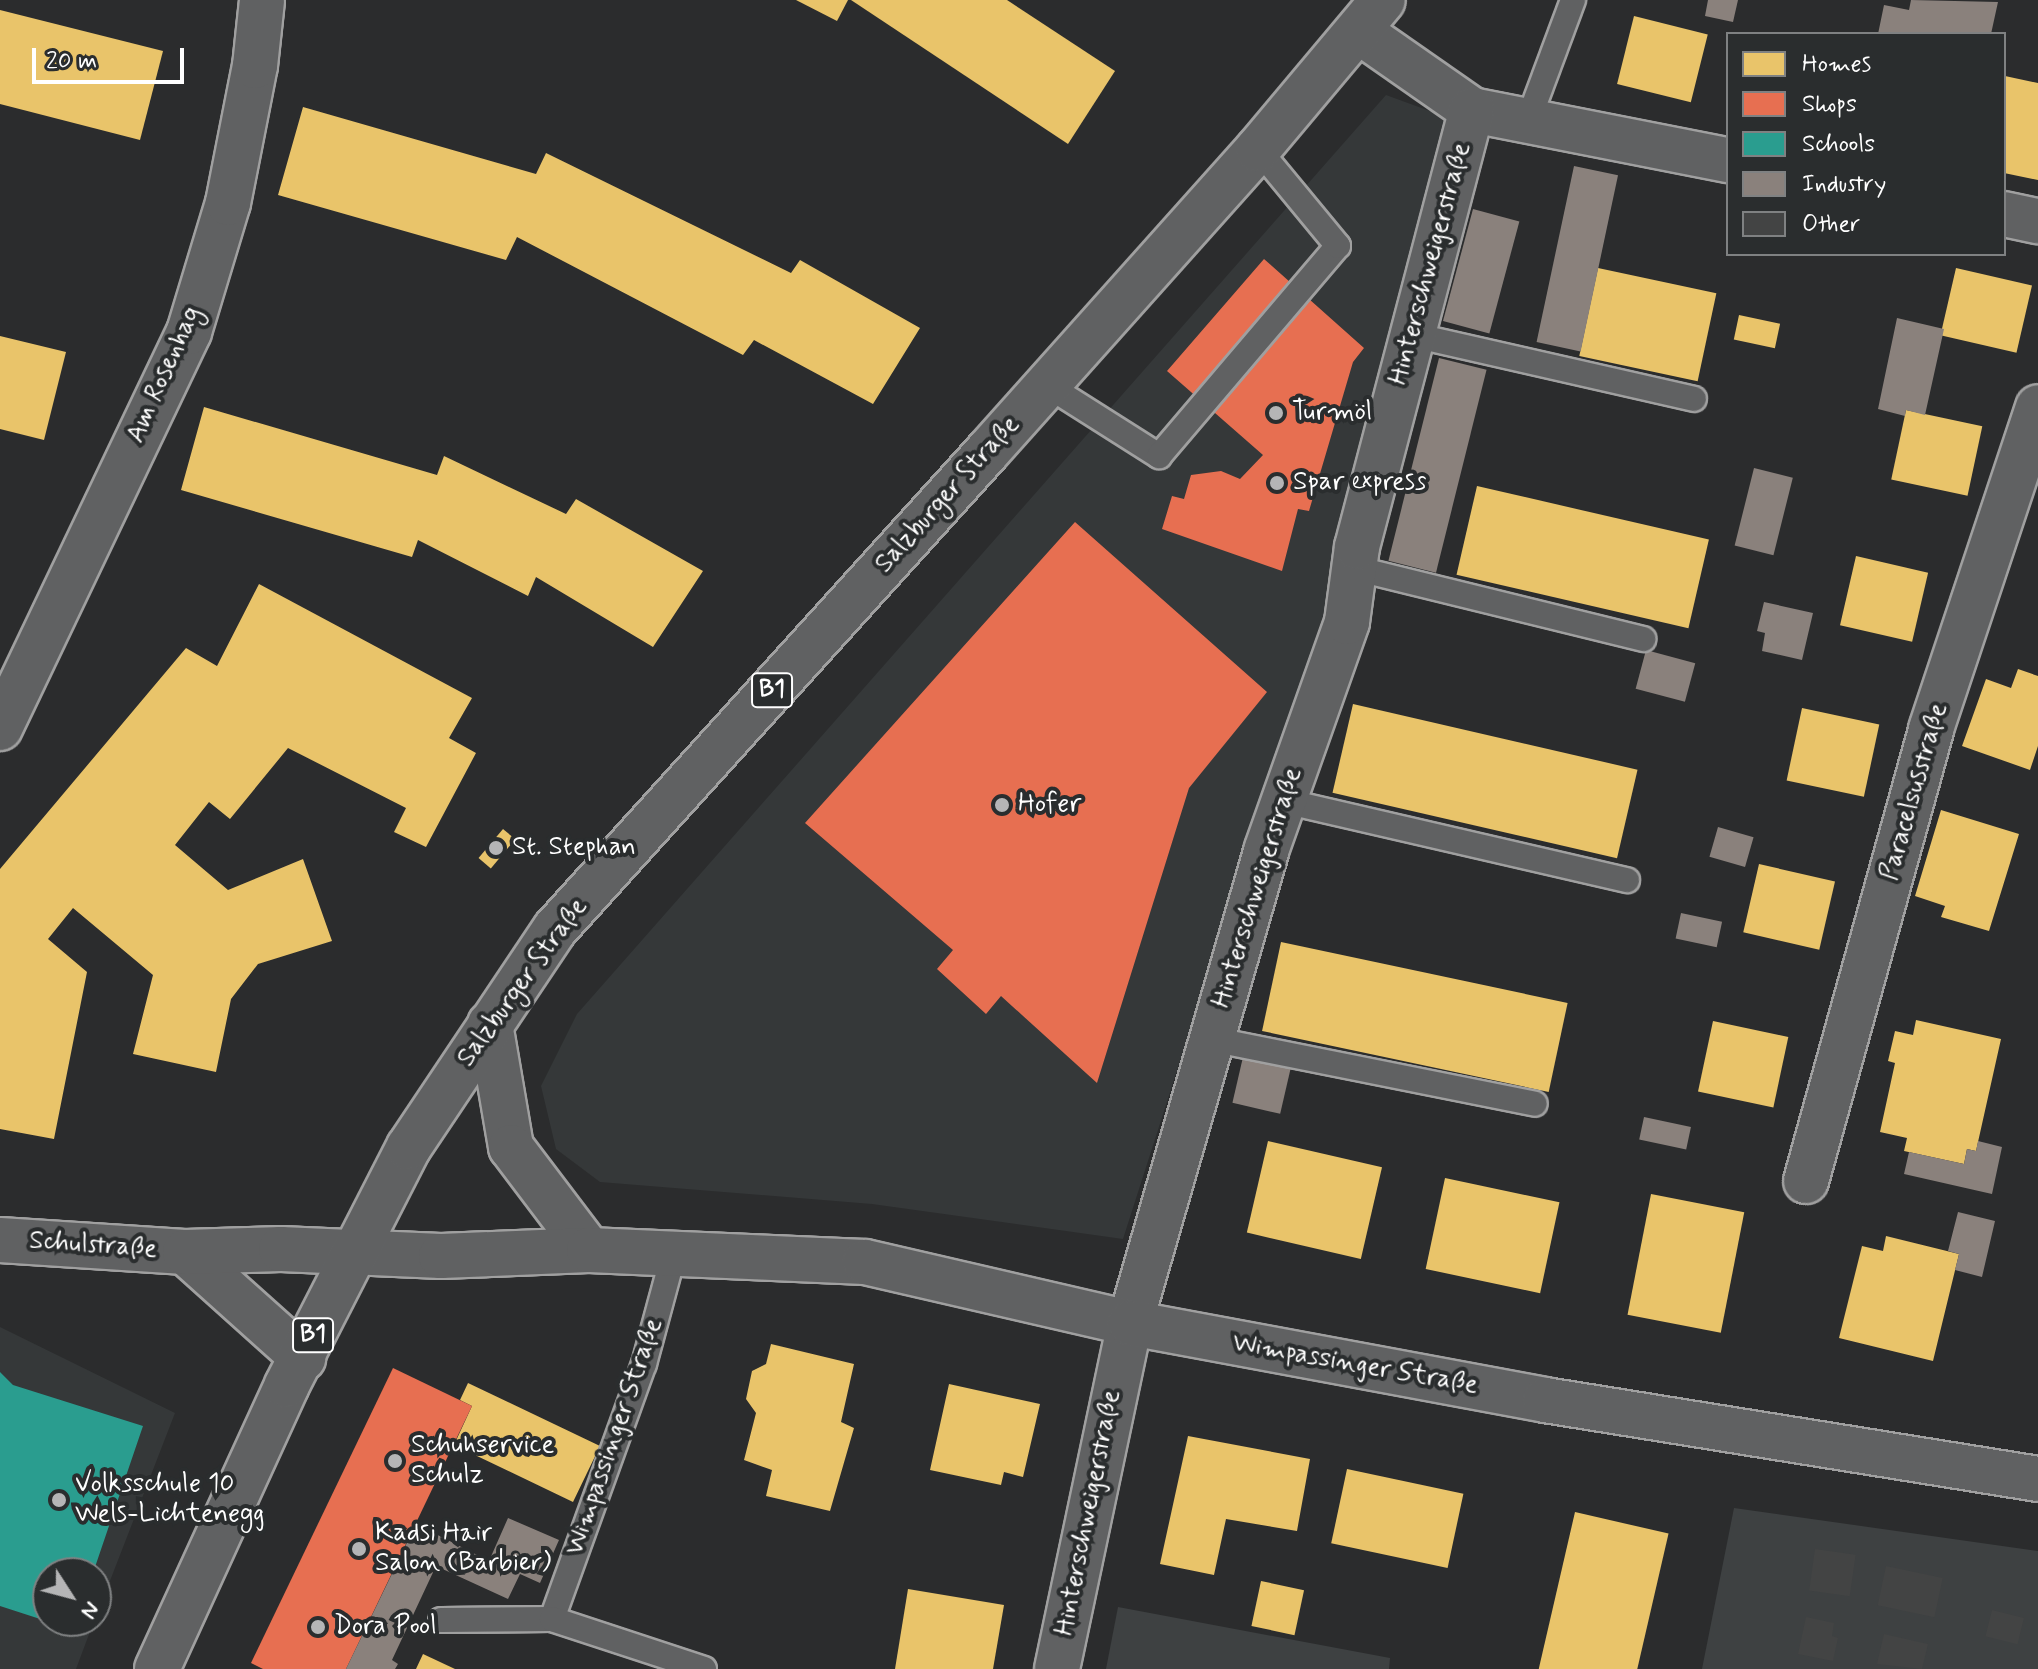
<!DOCTYPE html>
<meta charset="utf-8">
<style>
body{margin:0}
#map{position:relative;width:2038px;height:1669px;overflow:hidden;background:#2b2c2d;font-family:Mynerve,sans-serif}
div>[style]{position:absolute}
[style*='--x']{left:calc(var(--x)*1px);top:calc(var(--y)*1px);width:calc(var(--w)*1px);rotate:calc(var(--a)*1deg)}
.built>*{inset:0;background:#353839}
.green>*{inset:0;background:#3e4142}
.homes>*{inset:0;background:#e9c46a;transform-origin:0 0}
.shops>*{inset:0;background:#e76f51}
.schools>*{inset:0;background:#2a9d8f}
.industry>*{inset:0;background:#8a817c;transform-origin:0 0}
.building>*{inset:0;background:#434444;transform-origin:0 0}
.roads{filter:drop-shadow(2px 0 #a0a0a0) drop-shadow(-2px 0 #a0a0a0) drop-shadow(0 2px #a0a0a0) drop-shadow(0 -2px #a0a0a0)}
.lane>*{height:24px;margin:-12px;padding:0 12px;transform-origin:12px;border-radius:12px;background:#606162}
.street>*{height:44px;margin:-22px;padding:0 22px;transform-origin:22px;border-radius:22px;background:#606162}
.secondary>*{height:44px;margin:-22px;padding:0 22px;transform-origin:22px;border-radius:22px;background:#606162}
.primary>*{height:44px;margin:-22px;padding:0 22px;transform-origin:22px;border-radius:22px;background:#606162}
.dots>*{width:22px;height:22px;translate:-50% -50%;box-sizing:border-box;border:4px solid #2a2d2e;border-radius:50%}
span{translate:-50% -50%;white-space:nowrap;text-align:center;line-height:1.15;-webkit-text-stroke:8px #2a2d2e;paint-order:stroke}
.shield-label span{padding:2px 6px;background:#2a2d2e;border:2px solid;border-radius:6px;-webkit-text-stroke-width:0}
.shield-label{font-size:24px;color:#fff;font-weight:700}
.street-label{font-size:26px;color:#fff}
.poi-label{font-size:26px;color:#fff}
.left{translate:0 -50%;text-align:left}
.legend{position:absolute;left:1726px;top:32px;width:280px;height:224px;box-sizing:border-box;background:#2a2d2e;border:2px solid #7f8182;margin:0;padding:10px 14px;list-style:none;font-size:24px;color:#fff}
.legend li{display:flex;align-items:center;gap:16px;height:40px}
.legend b{width:40px;border:2px solid #7f8182}
.north{position:absolute;left:32px;top:1557px;width:80px;height:80px;box-sizing:border-box;background:#2a2d2e;border:2px solid #7f8182;border-radius:50%;rotate:126deg;font-size:22px;font-weight:700;line-height:32px;text-align:center;color:#fff}
.north::after{content:'';display:block;margin:auto;width:28px;height:36px;background:#b5b5b6;clip-path:polygon(50% 0,100% 100%,50% 72%,0 100%)}
.scale{position:absolute;left:32px;top:48px;width:152px;height:36px;box-sizing:border-box;border:4px solid #fff;border-top:0;padding-left:10px;font-size:24px;line-height:28px;white-space:nowrap;color:#fff;-webkit-text-stroke:6px #2a2d2e;paint-order:stroke}
</style>
<div id="map">
<div class="built">
<div style="clip-path:polygon(1386px 95px,1479px 129px,1123px 1239px,872px 1204px,600px 1182px,556px 1149px,541px 1086px,577px 1014px)"></div>
<div style="clip-path:polygon(0 1327px,175px 1413px,96px 1617px,96px 1573px,48px 1573px,48px 1621px,94px 1621px,76px 1669px,0 1669px)"></div>
</div>
<div class="green">
<div style="clip-path:polygon(1734px 1508px,2038px 1551px,2038px 1669px,1702px 1669px)"></div>
<div style="clip-path:polygon(1118px 1607px,1390px 1658px,1389px 1669px,1106px 1669px)"></div>
</div>
<div class="homes">
<div style="clip-path:polygon(796px 0,848px 0,837px 21px)"></div>
<div style="clip-path:polygon(851px 0,1007px 0,1115px 71px,1068px 144px)"></div>
<div style="clip-path:polygon(0 10px,163px 51px,140px 140px,0 104px)"></div>
<div style="left:1634px;top:16px;width:76px;height:70px;rotate:14deg"></div>
<div style="clip-path:polygon(2005px 76px,2038px 83px,2038px 180px,2004px 173px)"></div>
<div style="clip-path:polygon(303px 107px,536px 174px,546px 153px,791px 273px,800px 260px,920px 328px,873px 404px,754px 340px,743px 355px,517px 237px,506px 260px,278px 195px)"></div>
<div style="left:1598px;top:268px;width:121px;height:90px;rotate:12deg"></div>
<div style="left:1956px;top:268px;width:78px;height:69px;rotate:13deg"></div>
<div style="left:1739px;top:315px;width:42px;height:25px;rotate:12deg"></div>
<div style="clip-path:polygon(0 336px,66px 352px,44px 440px,0 429px)"></div>
<div style="clip-path:polygon(204px 407px,437px 475px,444px 456px,566px 514px,576px 499px,703px 571px,653px 647px,536px 577px,528px 596px,418px 540px,412px 557px,181px 490px)"></div>
<div style="left:1906px;top:410px;width:78px;height:71px;rotate:12deg"></div>
<div style="left:1477px;top:486px;width:238px;height:91px;rotate:13deg"></div>
<div style="left:1856px;top:556px;width:74px;height:71px;rotate:13deg"></div>
<div style="clip-path:polygon(259px 584px,472px 698px,449px 738px,476px 753px,426px 847px,394px 832px,406px 808px,288px 748px,230px 819px,209px 802px,175px 845px,228px 890px,303px 859px,332px 941px,258px 964px,231px 999px,216px 1072px,133px 1054px,153px 975px,73px 908px,48px 939px,87px 972px,54px 1139px,0 1129px,0 869px,186px 648px,217px 666px)"></div>
<div style="clip-path:polygon(2018px 669px,2038px 676px,2038px 746px,2030px 770px,1962px 746px,1986px 679px,2011px 688px)"></div>
<div style="left:1353px;top:704px;width:292px;height:91px;rotate:13deg"></div>
<div style="left:1802px;top:708px;width:79px;height:74px;rotate:12deg"></div>
<div style="clip-path:polygon(1941px 810px,2019px 834px,1989px 931px,1941px 917px,1945px 906px,1915px 896px)"></div>
<div style="left:503px;top:829px;width:16px;height:38px;rotate:40deg"></div>
<div style="left:1759px;top:864px;width:78px;height:70px;rotate:13deg"></div>
<div style="left:1281px;top:942px;width:293px;height:91px;rotate:12deg"></div>
<div style="clip-path:polygon(1916px 1020px,2001px 1039px,1976px 1151px,1967px 1149px,1964px 1164px,1904px 1151px,1907px 1138px,1880px 1132px,1895px 1063px,1888px 1061px,1895px 1031px,1913px 1035px)"></div>
<div style="left:1713px;top:1021px;width:77px;height:72px;rotate:12deg"></div>
<div style="left:1268px;top:1141px;width:117px;height:94px;rotate:13deg"></div>
<div style="left:1445px;top:1178px;width:117px;height:93px;rotate:12deg"></div>
<div style="left:1651px;top:1194px;width:95px;height:123px;rotate:11deg"></div>
<div style="clip-path:polygon(1886px 1236px,1959px 1254px,1933px 1361px,1839px 1338px,1862px 1246px,1883px 1251px)"></div>
<div style="clip-path:polygon(771px 1344px,854px 1364px,841px 1422px,854px 1428px,830px 1511px,766px 1496px,772px 1470px,744px 1460px,756px 1413px,746px 1399px,752px 1371px,766px 1364px)"></div>
<div style="clip-path:polygon(468px 1383px,600px 1446px,573px 1502px,454px 1445px,472px 1406px,460px 1400px)"></div>
<div style="clip-path:polygon(949px 1384px,1040px 1404px,1023px 1477px,1004px 1472px,1001px 1485px,930px 1470px)"></div>
<div style="clip-path:polygon(1188px 1436px,1310px 1459px,1297px 1531px,1226px 1519px,1214px 1575px,1160px 1564px)"></div>
<div style="left:1347px;top:1469px;width:119px;height:76px;rotate:12deg"></div>
<div style="left:1575px;top:1512px;width:96px;height:161px;rotate:13deg"></div>
<div style="left:1261px;top:1581px;width:44px;height:46px;rotate:12deg"></div>
<div style="clip-path:polygon(908px 1589px,1004px 1605px,993px 1669px,895px 1669px)"></div>
<div style="clip-path:polygon(423px 1654px,455px 1669px,416px 1669px)"></div>
</div>
<div class="shops">
<div style="clip-path:polygon(1264px 259px,1364px 348px,1353px 362px,1309px 511px,1298px 509px,1282px 571px,1162px 529px,1172px 496px,1184px 499px,1191px 475px,1221px 471px,1240px 479px,1263px 455px,1167px 371px)"></div>
<div style="clip-path:polygon(1075px 522px,1267px 692px,1189px 788px,1097px 1083px,1001px 996px,986px 1014px,937px 969px,953px 950px,805px 823px)"></div>
<div style="clip-path:polygon(393px 1368px,472px 1406px,346px 1669px,263px 1669px,251px 1663px)"></div>
</div>
<div class="schools">
<div style="clip-path:polygon(0 1372px,13px 1385px,143px 1426px,93px 1573px,48px 1573px,48px 1621px,77px 1621px,74px 1630px,0 1606px)"></div>
</div>
<div class="industry">
<div style="clip-path:polygon(1708px 0,1738px 0,1733px 22px,1705px 16px)"></div>
<div style="clip-path:polygon(1911px 0,1998px 2px,1991px 34px,1878px 34px,1884px 5px,1909px 10px)"></div>
<div style="left:1574px;top:166px;width:45px;height:180px;rotate:12deg"></div>
<div style="left:1473px;top:209px;width:48px;height:116px;rotate:15deg"></div>
<div style="clip-path:polygon(1897px 318px,1944px 329px,1925px 415px,1906px 410px,1905px 416px,1878px 409px)"></div>
<div style="left:1439px;top:358px;width:49px;height:209px;rotate:14deg"></div>
<div style="left:1754px;top:468px;width:40px;height:80px;rotate:14deg"></div>
<div style="clip-path:polygon(1764px 602px,1813px 613px,1802px 660px,1762px 651px,1765px 633px,1757px 631px)"></div>
<div style="left:1646px;top:650px;width:51px;height:40px;rotate:15deg"></div>
<div style="left:1718px;top:827px;width:37px;height:31px;rotate:16deg"></div>
<div style="left:1681px;top:913px;width:42px;height:26px;rotate:12deg"></div>
<div style="left:1243px;top:1057px;width:49px;height:47px;rotate:13deg"></div>
<div style="left:1644px;top:1117px;width:48px;height:23px;rotate:12deg"></div>
<div style="clip-path:polygon(1978px 1141px,2002px 1147px,1992px 1194px,1904px 1174px,1909px 1152px,1964px 1164px,1967px 1149px,1976px 1151px)"></div>
<div style="clip-path:polygon(1958px 1212px,1995px 1221px,1982px 1277px,1955px 1270px,1959px 1254px,1948px 1251px)"></div>
<div style="clip-path:polygon(508px 1518px,559px 1540px,540px 1583px,520px 1574px,508px 1599px,436px 1566px,392px 1660px,398px 1664px,395px 1669px,346px 1669px,416px 1524px,489px 1561px)"></div>
</div>
<div class="building">
<div style="left:1815px;top:1549px;width:41px;height:42px;rotate:8deg"></div>
<div style="left:1886px;top:1566px;width:58px;height:40px;rotate:12deg"></div>
<div style="left:1992px;top:1610px;width:33px;height:27px;rotate:14deg"></div>
<div style="clip-path:polygon(1806px 1617px,1834px 1623px,1832px 1636px,1838px 1638px,1833px 1661px,1798px 1654px)"></div>
<div style="clip-path:polygon(1884px 1634px,1928px 1644px,1922px 1669px,1877px 1664px)"></div>
</div>
<div class="roads">
<div class="lane">
<div style="--x:1528;--y:121;--w:129;--a:-69.6"></div>
<div style="--x:1413;--y:335;--w:288;--a:12.8"></div>
<div style="--x:1047;--y:385;--w:133;--a:32.4"></div>
<div style="--x:1159;--y:456;--w:276;--a:-49.6"></div>
<div style="--x:1338;--y:246;--w:126;--a:-129.5"></div>
<div style="--x:1354;--y:568;--w:298;--a:13.8"></div>
<div style="--x:1284;--y:801;--w:352;--a:13"></div>
<div style="--x:1211;--y:1039;--w:330;--a:11.3"></div>
<div style="--x:552;--y:1619;--w:271;--a:-70.2"></div>
<div style="--x:644;--y:1364;--w:115;--a:-74.9"></div>
<div style="--x:441;--y:1620;--w:111;--a:-0.5"></div>
<div style="--x:552;--y:1619;--w:160;--a:18.2"></div>
</div>
<div class="street">
<div style="--x:1360;--y:32;--w:136;--a:34.9"></div>
<div style="--x:1472;--y:110;--w:261;--a:11.1"></div>
<div style="--x:2004;--y:214;--w:35;--a:12"></div>
<div style="--x:0;--y:728;--w:439;--a:-64.5"></div>
<div style="--x:189;--y:332;--w:135;--a:-73.2"></div>
<div style="--x:228;--y:203;--w:140;--a:-78.9"></div>
<div style="--x:255;--y:66;--w:66;--a:-83.9"></div>
<div style="--x:1806;--y:1181;--w:469;--a:-74.5"></div>
<div style="--x:1931;--y:729;--w:339;--a:-71.6"></div>
<div style="--x:185;--y:1252;--w:159;--a:41.9"></div>
<div style="--x:1057;--y:1669;--w:354;--a:-78.1"></div>
<div style="--x:1130;--y:1323;--w:491;--a:-73.9"></div>
<div style="--x:1266;--y:851;--w:243;--a:-70.5"></div>
<div style="--x:1347;--y:622;--w:76;--a:-82.4"></div>
<div style="--x:1357;--y:547;--w:452;--a:-75.3"></div>
</div>
<div class="secondary">
<div style="--x:490;--y:1024;--w:125;--a:80.3"></div>
<div style="--x:511;--y:1147;--w:129;--a:52.9"></div>
<div style="--x:0;--y:1240;--w:185;--a:3.7"></div>
<div style="--x:185;--y:1252;--w:96;--a:-1.8"></div>
<div style="--x:281;--y:1249;--w:160;--a:2.5"></div>
<div style="--x:441;--y:1256;--w:148;--a:-2.3"></div>
<div style="--x:589;--y:1250;--w:276;--a:2.5"></div>
<div style="--x:865;--y:1262;--w:272;--a:13"></div>
<div style="--x:1130;--y:1323;--w:422;--a:10.5"></div>
<div style="--x:1545;--y:1400;--w:499;--a:9.1"></div>
</div>
<div class="primary">
<div style="--x:157;--y:1669;--w:312;--a:-65.4"></div>
<div style="--x:287;--y:1385;--w:267;--a:-62.9"></div>
<div style="--x:409;--y:1147;--w:262;--a:-56.2"></div>
<div style="--x:555;--y:929;--w:645;--a:-47.83"></div>
<div style="--x:988;--y:451;--w:405;--a:-48.2"></div>
<div style="--x:1258;--y:149;--w:194;--a:-50"></div>
</div>
</div>
<div class="dots">
<div style="left:1276px;top:413px;background:#b5b5b6"></div>
<div style="left:1277px;top:483px;background:#b5b5b6"></div>
<div style="left:1002px;top:805px;background:#b5b5b6"></div>
<div style="left:496px;top:848px;background:#b5b5b6"></div>
<div style="left:395px;top:1461px;background:#b5b5b6"></div>
<div style="left:59px;top:1500px;background:#b5b5b6"></div>
<div style="left:359px;top:1549px;background:#b5b5b6"></div>
<div style="left:318px;top:1627px;background:#b5b5b6"></div>
</div>
<div class="shield-label">
<span style="left:772px;top:690px">B1</span>
<span style="left:313px;top:1335px">B1</span>
</div>
<div class="street-label">
<span style="left:1431px;top:264px;rotate:-75deg">Hinterschweigerstraße</span>
<span style="left:165px;top:375px;rotate:-66deg">Am Rosenhag</span>
<span style="left:948px;top:495px;rotate:-48deg">Salzburger Straße</span>
<span style="left:1915px;top:792px;rotate:-74deg">Paracelsusstraße</span>
<span style="left:1258px;top:888px;rotate:-73deg">Hinterschweigerstraße</span>
<span style="left:523px;top:983px;rotate:-54deg">Salzburger Straße</span>
<span style="left:93px;top:1246px;rotate:4deg">Schulstraße</span>
<span style="left:1355px;top:1365px;rotate:10deg">Wimpassinger Straße</span>
<span style="left:615px;top:1437px;rotate:-71deg">Wimpassinger Straße</span>
<span style="left:1089px;top:1513px;rotate:-79deg">Hinterschweigerstraße</span>
</div>
<div class="poi-label">
<span class="left" style="left:1292px;top:413px">Turmöl</span>
<span class="left" style="left:1293px;top:483px">Spar express</span>
<span class="left" style="left:1018px;top:805px">Hofer</span>
<span class="left" style="left:512px;top:848px">St. Stephan</span>
<span class="left" style="left:411px;top:1461px">Schuhservice<br>Schulz</span>
<span class="left" style="left:75px;top:1500px">Volksschule 10<br>Wels-Lichtenegg</span>
<span class="left" style="left:375px;top:1549px">Kadsi Hair<br>Salon (Barbier)</span>
<span class="left" style="left:334px;top:1627px">Dora Pool</span>
</div>
<ul class="legend">
<li><b style="height:22px;background:#e9c46a"></b>Homes</li>
<li><b style="height:22px;background:#e76f51"></b>Shops</li>
<li><b style="height:22px;background:#2a9d8f"></b>Schools</li>
<li><b style="height:22px;background:#8a817c"></b>Industry</li>
<li><b style="height:22px;background:#434444"></b>Other</li>
</ul>
<div class="north">N</div>
<div class="scale">20 m</div>
</div>
